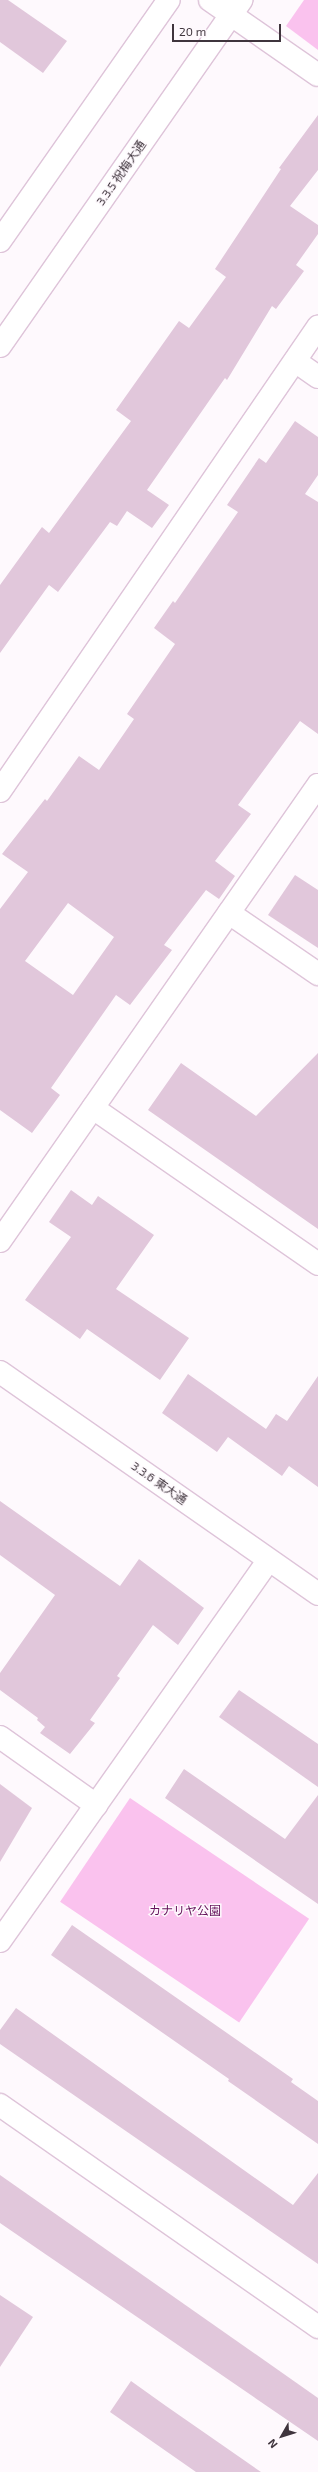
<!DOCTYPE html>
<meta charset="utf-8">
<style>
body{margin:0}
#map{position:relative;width:318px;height:2472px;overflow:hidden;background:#fef9fd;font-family:"Exo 2","Noto Sans JP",sans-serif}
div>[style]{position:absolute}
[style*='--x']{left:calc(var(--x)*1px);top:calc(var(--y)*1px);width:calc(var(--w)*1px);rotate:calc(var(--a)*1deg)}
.green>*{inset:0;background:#fac2ee;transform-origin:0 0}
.building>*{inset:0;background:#e1c7db}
.roads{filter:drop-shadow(1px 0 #dec4d9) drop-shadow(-1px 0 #dec4d9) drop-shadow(0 1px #dec4d9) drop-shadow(0 -1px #dec4d9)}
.street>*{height:22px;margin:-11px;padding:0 11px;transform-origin:11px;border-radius:11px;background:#fff}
.secondary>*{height:22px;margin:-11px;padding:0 11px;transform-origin:11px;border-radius:11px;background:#fff}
span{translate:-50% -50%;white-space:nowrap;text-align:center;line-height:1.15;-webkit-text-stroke:3px #fef9fd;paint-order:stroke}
.street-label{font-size:12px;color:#3f353d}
.park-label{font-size:12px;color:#65125b}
.north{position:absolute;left:262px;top:2416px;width:40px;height:40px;-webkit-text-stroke:3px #fef9fd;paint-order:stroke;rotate:231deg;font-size:11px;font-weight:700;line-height:16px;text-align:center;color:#3f353d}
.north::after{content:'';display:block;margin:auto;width:14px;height:18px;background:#3f353d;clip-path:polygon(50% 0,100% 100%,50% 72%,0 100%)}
.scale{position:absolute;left:172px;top:24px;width:109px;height:18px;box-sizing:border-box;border:2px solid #3f353d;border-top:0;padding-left:5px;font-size:12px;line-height:14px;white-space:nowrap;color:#3f353d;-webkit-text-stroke:3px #fef9fd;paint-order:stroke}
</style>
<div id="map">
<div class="green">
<div style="clip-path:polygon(304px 0,318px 0,318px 50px,286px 26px)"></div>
<div style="left:130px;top:1798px;width:216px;height:125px;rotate:34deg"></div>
</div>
<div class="building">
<div style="clip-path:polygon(0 0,8px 0,67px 41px,43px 73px,0 42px)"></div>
<div style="clip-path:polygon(318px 115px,318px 170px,290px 206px,318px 225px,318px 234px,296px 265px,304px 271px,276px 309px,272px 306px,227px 380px,225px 378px,147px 490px,169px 505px,152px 528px,127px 511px,117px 526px,110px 522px,58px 592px,49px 585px,0 653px,0 585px,42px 527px,49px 533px,131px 421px,116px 410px,179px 321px,189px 328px,226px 277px,215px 269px,281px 169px,279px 168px)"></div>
<div style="clip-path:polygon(evenodd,295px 421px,318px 437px,318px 475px,305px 494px,318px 502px,318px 734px,300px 721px,238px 805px,251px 814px,215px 861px,235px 876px,219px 899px,206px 890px,164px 945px,172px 950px,130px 1005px,116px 995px,51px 1088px,60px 1095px,32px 1133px,0 1110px,0 909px,28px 872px,2px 854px,45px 799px,47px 801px,79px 756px,99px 770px,134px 719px,127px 714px,175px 644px,154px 628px,173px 601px,175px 603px,238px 512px,227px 505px,259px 458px,266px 463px,295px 421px,68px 903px,114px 937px,73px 995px,25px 961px,68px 903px)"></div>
<div style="clip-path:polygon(295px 875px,318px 890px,318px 948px,268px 915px)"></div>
<div style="clip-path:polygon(318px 1053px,318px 1229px,148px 1110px,181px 1063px,256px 1116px)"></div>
<div style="clip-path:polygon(71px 1190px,92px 1205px,98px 1196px,154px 1235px,116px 1289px,189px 1338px,160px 1380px,87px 1329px,80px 1339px,25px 1300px,71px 1237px,49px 1222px)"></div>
<div style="clip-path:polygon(188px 1374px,266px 1429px,276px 1414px,287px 1421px,318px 1376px,318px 1487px,289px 1466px,282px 1476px,228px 1437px,217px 1452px,162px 1413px)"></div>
<div style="clip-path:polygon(0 1501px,120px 1586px,139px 1559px,204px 1608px,178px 1645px,153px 1625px,117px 1676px,120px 1678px,90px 1720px,95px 1723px,70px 1754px,40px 1733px,45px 1727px,37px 1720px,38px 1718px,0 1690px,0 1673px,55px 1595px,0 1555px)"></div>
<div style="clip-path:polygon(239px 1690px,318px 1744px,318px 1787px,219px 1717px)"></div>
<div style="clip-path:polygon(184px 1769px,285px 1839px,318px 1795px,318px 1904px,165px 1798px)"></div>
<div style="clip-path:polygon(0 1784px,32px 1808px,0 1862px)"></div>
<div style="clip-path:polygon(72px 1925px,293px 2079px,291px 2082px,318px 2101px,318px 2144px,228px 2081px,229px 2079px,51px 1955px)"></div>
<div style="clip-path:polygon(16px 2008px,293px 2205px,318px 2173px,318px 2264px,0 2044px,0 2030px)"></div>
<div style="clip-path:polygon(0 2175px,318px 2398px,318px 2441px,0 2223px)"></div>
<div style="clip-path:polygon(0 2295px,33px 2317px,0 2367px)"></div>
<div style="clip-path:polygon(131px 2381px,166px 2406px,261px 2472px,196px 2472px,110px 2412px)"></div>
</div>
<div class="roads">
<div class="street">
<div style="--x:210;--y:0;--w:131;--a:34.8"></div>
<div style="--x:295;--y:361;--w:28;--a:35"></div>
<div style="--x:0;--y:791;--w:563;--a:-55.58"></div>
<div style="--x:229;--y:913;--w:108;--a:34.4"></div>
<div style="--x:93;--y:1108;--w:274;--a:34.7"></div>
<div style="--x:0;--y:1737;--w:118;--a:35.3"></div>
<div style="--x:0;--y:1941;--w:466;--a:-54.8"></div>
<div style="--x:0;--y:2105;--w:388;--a:34.9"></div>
</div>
<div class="secondary">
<div style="--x:0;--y:241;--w:294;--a:-55"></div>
<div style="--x:0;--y:346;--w:422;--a:-55.1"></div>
<div style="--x:0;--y:1241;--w:556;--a:-55.11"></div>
<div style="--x:0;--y:1372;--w:388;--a:34.9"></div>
</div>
</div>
<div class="street-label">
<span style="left:121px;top:173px;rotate:-55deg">3.3.5 祝梅大通</span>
<span style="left:159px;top:1483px;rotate:35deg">3.3.6 東大通</span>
</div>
<div class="park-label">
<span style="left:185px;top:1911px">カナリヤ公園</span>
</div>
<div class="north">N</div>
<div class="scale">20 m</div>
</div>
